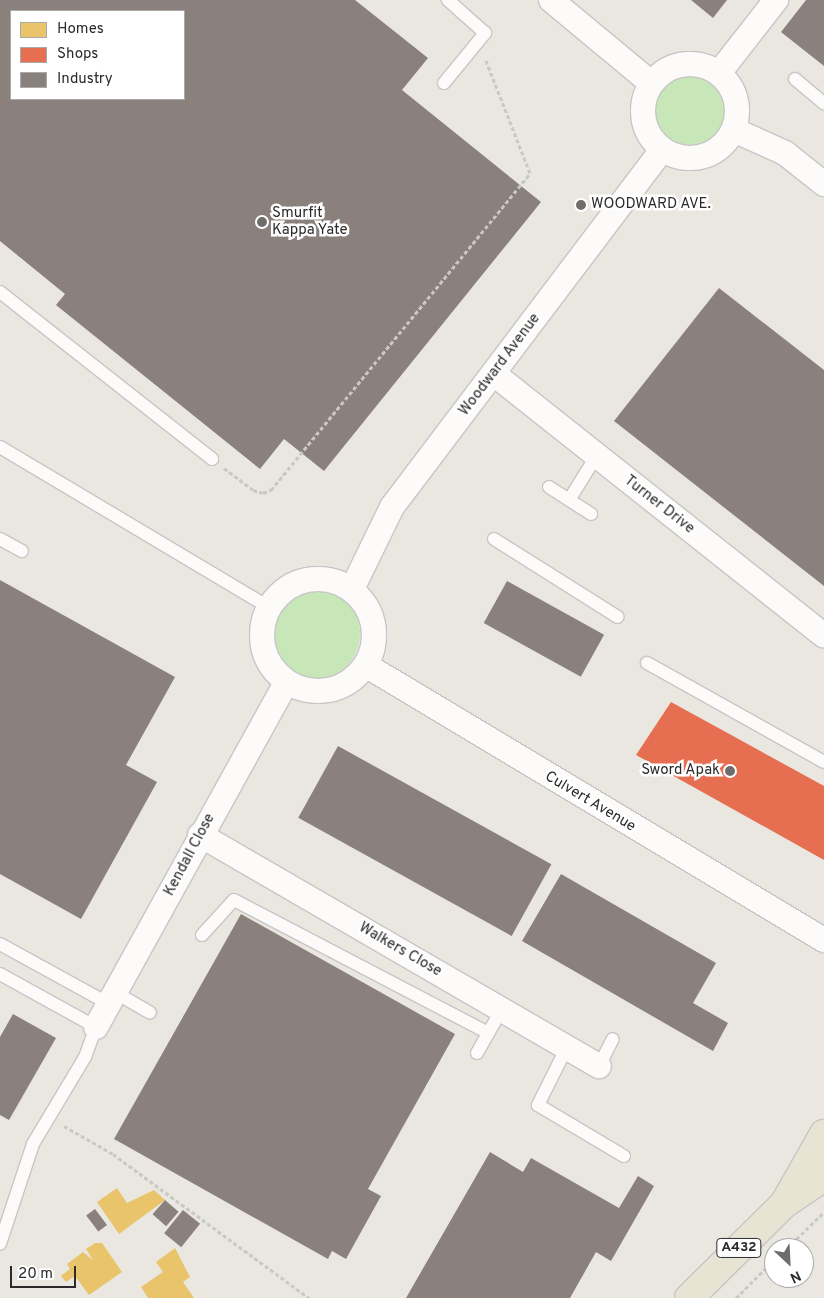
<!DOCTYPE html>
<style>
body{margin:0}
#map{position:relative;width:824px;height:1298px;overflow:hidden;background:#eae7e1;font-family:Overpass,sans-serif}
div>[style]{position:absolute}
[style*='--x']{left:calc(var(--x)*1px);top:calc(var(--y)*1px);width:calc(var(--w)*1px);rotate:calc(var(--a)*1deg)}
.green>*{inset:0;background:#c8e7b8}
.round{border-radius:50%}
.homes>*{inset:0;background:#e9c46a}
.shops>*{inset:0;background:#e76f51}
.industry>*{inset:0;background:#8a817c;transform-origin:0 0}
.path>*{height:3px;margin-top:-1.5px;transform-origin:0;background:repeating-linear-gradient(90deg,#c8c8c7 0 4px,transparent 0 6.5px)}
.roads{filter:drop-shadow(1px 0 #c7c6c6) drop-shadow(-1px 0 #c7c6c6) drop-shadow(0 1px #c7c6c6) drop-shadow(0 -1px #c7c6c6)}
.service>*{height:12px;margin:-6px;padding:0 6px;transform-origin:6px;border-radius:6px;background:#fcfbfa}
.minor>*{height:24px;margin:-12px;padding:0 12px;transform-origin:12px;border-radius:12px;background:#fcfbfa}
.minor>.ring{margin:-12px;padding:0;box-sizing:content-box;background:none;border:24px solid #fcfbfa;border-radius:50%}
.primary>*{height:28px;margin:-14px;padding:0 14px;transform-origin:14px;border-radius:14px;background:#e8e4d3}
.dots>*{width:14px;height:14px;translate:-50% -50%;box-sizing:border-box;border:2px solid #fff;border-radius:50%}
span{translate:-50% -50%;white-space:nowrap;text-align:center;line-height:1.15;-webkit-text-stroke:5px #fff;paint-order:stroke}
.shield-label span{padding:1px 4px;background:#fff;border:1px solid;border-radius:4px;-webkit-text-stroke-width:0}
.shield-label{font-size:14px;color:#2b2b2b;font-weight:700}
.poi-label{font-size:15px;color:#2b2b2b}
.left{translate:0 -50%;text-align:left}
.right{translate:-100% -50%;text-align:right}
.street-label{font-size:15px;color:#2b2b2b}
.legend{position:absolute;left:10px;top:10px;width:175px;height:90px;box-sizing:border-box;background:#fff;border:1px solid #aaa;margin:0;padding:6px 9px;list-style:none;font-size:15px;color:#2b2b2b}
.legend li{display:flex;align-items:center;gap:10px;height:25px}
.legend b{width:25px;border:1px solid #aaa}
.north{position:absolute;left:764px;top:1238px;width:50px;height:50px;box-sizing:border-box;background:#fff;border:1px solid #aaa;border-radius:50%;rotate:155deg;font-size:14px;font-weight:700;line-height:20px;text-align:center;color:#2b2b2b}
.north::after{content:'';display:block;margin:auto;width:18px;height:22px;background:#6e6d6b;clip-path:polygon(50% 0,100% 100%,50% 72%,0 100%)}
.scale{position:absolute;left:10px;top:1266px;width:66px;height:22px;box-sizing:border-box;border:2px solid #2b2b2b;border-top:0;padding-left:6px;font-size:15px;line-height:18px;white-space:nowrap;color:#2b2b2b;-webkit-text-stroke:4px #fff;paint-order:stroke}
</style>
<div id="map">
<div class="green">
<div class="round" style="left:653px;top:75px;width:72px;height:72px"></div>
<div class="round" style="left:270px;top:589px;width:90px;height:90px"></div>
</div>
<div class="homes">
<div style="clip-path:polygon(117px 1188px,127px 1203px,154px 1190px,165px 1200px,119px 1234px,97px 1202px)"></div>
<div style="clip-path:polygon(95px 1243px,102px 1243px,122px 1272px,89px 1295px,75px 1276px,66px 1282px,61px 1276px,70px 1269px,67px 1264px,83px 1252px,93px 1260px,86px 1249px)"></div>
<div style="clip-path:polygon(175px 1248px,190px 1277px,183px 1282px,194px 1298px,148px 1298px,141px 1287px,163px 1272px,156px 1262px)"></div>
</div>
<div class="shops">
<div style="clip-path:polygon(671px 702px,824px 786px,824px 860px,636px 755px)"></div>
</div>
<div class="industry">
<div style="clip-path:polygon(evenodd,0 0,355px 0,428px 58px,402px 90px,541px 202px,324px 471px,284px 439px,260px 469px,56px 305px,65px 294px,0 241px,0 0,11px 11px,184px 11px,184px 99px,11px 99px,11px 11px)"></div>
<div style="clip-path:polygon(691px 0,727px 0,713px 18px)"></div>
<div style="clip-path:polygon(806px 0,824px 0,824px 66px,781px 32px)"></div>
<div style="clip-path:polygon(580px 199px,587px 203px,583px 211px,575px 207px)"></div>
<div style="clip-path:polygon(719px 288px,824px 370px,824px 586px,614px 421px)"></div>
<div style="clip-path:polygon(0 580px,175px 677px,126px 765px,157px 782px,81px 919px,0 874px)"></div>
<div style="left:507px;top:581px;width:111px;height:48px;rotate:29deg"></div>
<div style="left:338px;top:746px;width:244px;height:82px;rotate:29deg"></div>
<div style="clip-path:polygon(561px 874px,716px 963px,693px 1003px,728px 1023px,713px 1051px,522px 941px)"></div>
<div style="clip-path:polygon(241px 914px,455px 1034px,368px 1189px,381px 1196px,346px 1259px,332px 1251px,328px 1259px,114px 1139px)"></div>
<div style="clip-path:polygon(13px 1014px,56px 1038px,9px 1120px,0 1115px,0 1037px)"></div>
<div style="clip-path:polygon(490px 1152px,523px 1172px,531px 1158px,619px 1208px,638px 1176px,654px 1186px,611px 1261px,596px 1252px,570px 1298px,406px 1298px)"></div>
<div style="left:165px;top:1200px;width:18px;height:19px;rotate:41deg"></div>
<div style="left:95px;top:1209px;width:20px;height:11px;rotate:53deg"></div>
<div style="left:183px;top:1210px;width:22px;height:30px;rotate:39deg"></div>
</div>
<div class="path">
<div style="--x:224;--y:468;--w:36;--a:37"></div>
<div style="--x:253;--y:490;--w:10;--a:17"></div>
<div style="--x:263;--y:493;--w:9;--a:-21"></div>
<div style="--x:271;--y:490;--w:409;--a:-50.7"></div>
<div style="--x:530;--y:173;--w:123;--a:-111.4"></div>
<div style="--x:64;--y:1126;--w:56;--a:29.7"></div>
<div style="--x:113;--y:1154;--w:243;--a:36.3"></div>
<div style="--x:787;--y:1248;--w:52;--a:-44.2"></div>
<div style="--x:736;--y:1298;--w:54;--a:-45"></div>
</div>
<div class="roads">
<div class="service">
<div style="--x:795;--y:79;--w:38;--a:40"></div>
<div style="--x:444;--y:83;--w:65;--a:-50.6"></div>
<div style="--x:485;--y:33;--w:50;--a:-138.3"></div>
<div style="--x:0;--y:292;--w:270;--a:38.2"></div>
<div style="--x:0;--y:447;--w:312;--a:30.8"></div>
<div style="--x:549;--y:487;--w:50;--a:32.7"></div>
<div style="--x:569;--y:500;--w:53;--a:-58.1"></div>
<div style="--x:0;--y:539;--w:25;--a:29"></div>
<div style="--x:494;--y:539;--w:146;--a:32.2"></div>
<div style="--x:647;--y:663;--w:203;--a:29.2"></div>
<div style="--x:202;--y:935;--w:47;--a:-47.6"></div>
<div style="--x:234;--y:900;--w:287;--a:27.6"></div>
<div style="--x:0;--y:944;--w:124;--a:28.8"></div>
<div style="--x:0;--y:974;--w:110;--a:28.9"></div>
<div style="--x:96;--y:1027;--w:32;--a:110"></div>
<div style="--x:85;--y:1057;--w:101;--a:120.9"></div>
<div style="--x:33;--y:1144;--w:105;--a:108.3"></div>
<div style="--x:116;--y:993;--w:39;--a:30"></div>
<div style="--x:567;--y:1047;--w:65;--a:116.6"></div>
<div style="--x:538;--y:1105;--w:100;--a:30.7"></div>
<div style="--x:477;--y:1053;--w:51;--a:-60.4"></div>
<div style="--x:599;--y:1066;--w:30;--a:-63"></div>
</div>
<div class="minor">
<div style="--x:551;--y:0;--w:130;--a:39.7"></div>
<div class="ring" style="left:643px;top:64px;width:70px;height:70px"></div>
<div style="--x:719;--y:73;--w:93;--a:-52"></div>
<div style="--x:734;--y:130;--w:56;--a:24.3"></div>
<div style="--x:785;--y:153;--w:50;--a:38.5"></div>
<div style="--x:494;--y:374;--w:421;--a:38.4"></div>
<div class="ring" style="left:262px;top:579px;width:88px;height:88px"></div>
<div style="--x:352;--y:589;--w:91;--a:-64"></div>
<div style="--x:392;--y:507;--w:448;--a:-52.9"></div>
<div style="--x:367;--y:666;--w:533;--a:30.95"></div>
<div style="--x:200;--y:835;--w:461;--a:30.1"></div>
<div style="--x:96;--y:1027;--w:393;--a:-61.1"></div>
</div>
<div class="primary">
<div style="--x:787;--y:1199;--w:75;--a:-60.4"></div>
<div style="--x:689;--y:1298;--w:134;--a:-44.7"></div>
<div style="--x:784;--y:1204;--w:48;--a:-34"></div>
</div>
</div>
<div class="dots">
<div style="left:581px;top:205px;background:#6e6d6b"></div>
<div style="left:262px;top:222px;background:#6e6d6b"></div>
<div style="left:730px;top:771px;background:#6e6d6b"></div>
</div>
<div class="shield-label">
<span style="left:739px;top:1248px">A432</span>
</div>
<div class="poi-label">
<span class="left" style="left:591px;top:205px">WOODWARD AVE.</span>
<span class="left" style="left:272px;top:222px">Smurfit<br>Kappa Yate</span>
<span class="right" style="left:720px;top:771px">Sword Apak</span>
</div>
<div class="street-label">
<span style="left:500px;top:365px;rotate:-53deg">Woodward Avenue</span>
<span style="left:659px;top:505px;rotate:38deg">Turner Drive</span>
<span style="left:590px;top:802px;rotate:31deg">Culvert Avenue</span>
<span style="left:190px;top:855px;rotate:-62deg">Kendall Close</span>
<span style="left:400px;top:950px;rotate:30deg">Walkers Close</span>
</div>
<ul class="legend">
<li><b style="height:14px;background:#e9c46a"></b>Homes</li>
<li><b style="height:14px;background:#e76f51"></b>Shops</li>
<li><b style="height:14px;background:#8a817c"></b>Industry</li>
</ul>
<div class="north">N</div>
<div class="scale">20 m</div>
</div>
